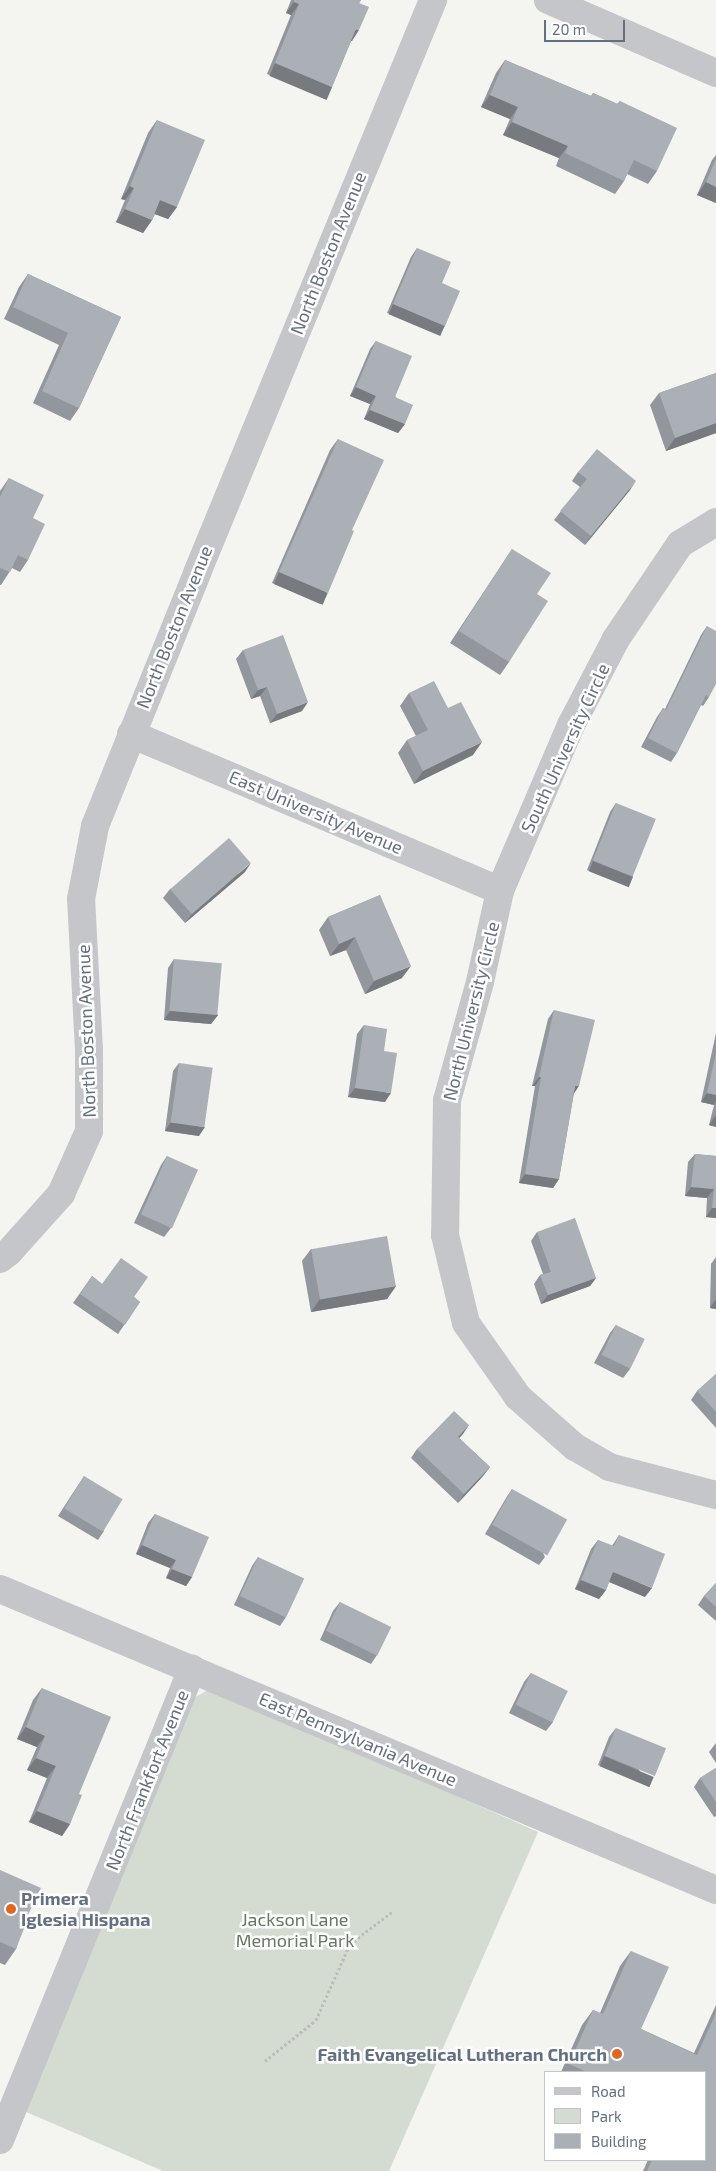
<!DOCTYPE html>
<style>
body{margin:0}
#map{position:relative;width:716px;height:2171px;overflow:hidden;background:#f4f4f0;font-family:"Exo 2",sans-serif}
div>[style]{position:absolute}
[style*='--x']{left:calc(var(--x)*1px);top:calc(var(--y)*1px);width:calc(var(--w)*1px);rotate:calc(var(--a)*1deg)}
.green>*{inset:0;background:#d4dbd1}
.path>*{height:3px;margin-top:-1.5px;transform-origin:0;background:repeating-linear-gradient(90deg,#bbbdbf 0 2.5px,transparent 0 5px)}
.minor>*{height:28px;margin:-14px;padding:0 14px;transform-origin:14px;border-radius:14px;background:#c4c6ca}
.tertiary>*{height:28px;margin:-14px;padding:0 14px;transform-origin:14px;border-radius:14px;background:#c4c6ca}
.wall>*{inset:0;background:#92979d}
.shaded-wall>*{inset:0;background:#777b7f;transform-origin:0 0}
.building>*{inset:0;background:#aab0b6;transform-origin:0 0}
.dots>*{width:14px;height:14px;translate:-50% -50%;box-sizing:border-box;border:2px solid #fff;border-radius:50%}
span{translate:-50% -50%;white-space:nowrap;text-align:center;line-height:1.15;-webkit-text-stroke:5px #fff;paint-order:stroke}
.street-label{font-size:18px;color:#637081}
.poi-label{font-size:18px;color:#637081;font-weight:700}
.left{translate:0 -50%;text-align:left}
.right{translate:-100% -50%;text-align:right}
.park-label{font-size:18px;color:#647862}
.legend{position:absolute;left:544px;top:2071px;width:162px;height:90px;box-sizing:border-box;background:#fff;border:1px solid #c1c6cd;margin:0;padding:6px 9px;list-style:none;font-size:15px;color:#637081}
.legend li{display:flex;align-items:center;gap:10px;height:25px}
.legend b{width:25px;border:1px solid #c1c6cd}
.scale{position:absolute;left:544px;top:20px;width:81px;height:22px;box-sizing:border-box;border:2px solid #637081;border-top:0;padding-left:6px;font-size:15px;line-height:18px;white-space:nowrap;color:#637081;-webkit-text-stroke:4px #fff;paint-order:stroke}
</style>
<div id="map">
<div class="green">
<div style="clip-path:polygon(213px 1687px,538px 1832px,389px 2171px,163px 2171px,24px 2111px,194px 1698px)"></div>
</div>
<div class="path">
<div style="--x:265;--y:2061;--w:65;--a:-38.8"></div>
<div style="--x:316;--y:2020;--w:83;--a:-65.9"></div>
<div style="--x:350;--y:1944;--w:53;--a:-37.3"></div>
</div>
<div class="minor">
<div style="--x:716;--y:522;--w:42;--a:148.6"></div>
<div style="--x:680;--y:544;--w:115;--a:124"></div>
<div style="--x:616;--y:639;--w:97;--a:117.6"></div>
<div style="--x:571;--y:725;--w:181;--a:113.2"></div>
<div style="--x:500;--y:891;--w:93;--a:102.4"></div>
<div style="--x:480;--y:982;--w:123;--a:105.6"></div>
<div style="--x:447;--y:1100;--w:135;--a:90.8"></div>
<div style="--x:445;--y:1235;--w:90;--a:76.6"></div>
<div style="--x:466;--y:1323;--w:90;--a:54.9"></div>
<div style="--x:518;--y:1397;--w:76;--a:41.3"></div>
<div style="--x:575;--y:1447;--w:39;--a:30"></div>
<div style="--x:609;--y:1467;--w:111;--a:14.7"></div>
<div style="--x:131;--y:734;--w:401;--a:23"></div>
<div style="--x:0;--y:2140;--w:509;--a:-67.82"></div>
</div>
<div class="tertiary">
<div style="--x:548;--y:0;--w:183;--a:23.5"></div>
<div style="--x:0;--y:1259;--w:11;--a:-38"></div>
<div style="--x:9;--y:1252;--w:78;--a:-48.1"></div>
<div style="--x:61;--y:1194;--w:69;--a:-66"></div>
<div style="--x:89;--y:1131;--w:81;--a:-90"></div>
<div style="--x:89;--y:1050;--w:151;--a:-93"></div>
<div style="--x:81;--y:899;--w:74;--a:-79.1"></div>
<div style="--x:95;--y:826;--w:273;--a:-68"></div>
<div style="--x:197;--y:573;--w:620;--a:-67.61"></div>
<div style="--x:0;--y:1589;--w:777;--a:22.8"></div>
</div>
<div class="wall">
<div style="clip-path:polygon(291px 0,361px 0,359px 3px,352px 41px,351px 41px,332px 87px,324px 98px,267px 74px,291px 15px,286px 13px)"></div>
<div style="clip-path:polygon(505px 60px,591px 96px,593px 93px,617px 104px,620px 101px,657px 171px,648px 184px,627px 174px,624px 181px,615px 194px,556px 166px,559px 158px,503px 135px,510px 119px,481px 107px,496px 73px)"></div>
<div style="clip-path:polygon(157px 120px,177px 207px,168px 219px,155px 214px,152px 220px,143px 233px,116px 222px,125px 200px,121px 199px,148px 133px)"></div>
<div style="clip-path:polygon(716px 155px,716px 203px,697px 195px,712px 160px)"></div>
<div style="clip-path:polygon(417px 248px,442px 283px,445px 326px,439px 335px,387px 313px,411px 257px)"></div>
<div style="clip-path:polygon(28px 274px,121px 317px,79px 408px,70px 421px,33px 403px,59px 345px,4px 319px,19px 287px)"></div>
<div style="clip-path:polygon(376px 341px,405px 424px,398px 433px,364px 419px,370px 404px,350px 396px,370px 349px)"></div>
<div style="clip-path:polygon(716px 373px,716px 433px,666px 451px,650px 405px,659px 393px)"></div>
<div style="clip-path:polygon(338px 439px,352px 530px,320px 604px,272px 583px,330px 450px)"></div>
<div style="clip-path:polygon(578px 472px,630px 490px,585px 545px,554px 520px,580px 487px,572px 481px)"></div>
<div style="clip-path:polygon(9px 478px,33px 518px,28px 560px,20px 572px,12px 568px,1px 585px,0 585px,0 491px)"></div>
<div style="clip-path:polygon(512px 549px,537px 594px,509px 662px,500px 675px,450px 643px)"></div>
<div style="clip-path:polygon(707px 626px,709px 697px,703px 706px,701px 705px,677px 753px,671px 762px,641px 747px,657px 717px,663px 708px,665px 709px,701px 635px)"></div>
<div style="clip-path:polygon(243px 650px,302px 711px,270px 723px,260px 696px,251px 699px,236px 659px)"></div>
<div style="clip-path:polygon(409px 693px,448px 708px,473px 755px,414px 784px,398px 753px,407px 740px,416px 736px,400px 706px)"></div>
<div style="clip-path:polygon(616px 803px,633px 877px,627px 886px,587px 870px,610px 812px)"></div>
<div style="clip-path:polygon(245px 872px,185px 923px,163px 898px,170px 889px)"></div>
<div style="clip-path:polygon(380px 895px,402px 978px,365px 994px,346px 950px,330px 956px,319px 930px,328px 917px)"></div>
<div style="clip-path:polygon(174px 959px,218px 1015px,211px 1024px,164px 1020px,168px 968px)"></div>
<div style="clip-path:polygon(554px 1010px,574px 1093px,559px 1179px,553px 1188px,519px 1183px,535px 1086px,532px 1086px,548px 1019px)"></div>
<div style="clip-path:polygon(364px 1025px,384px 1051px,385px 1102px,348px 1097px,357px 1034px)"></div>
<div style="clip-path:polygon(716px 1033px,716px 1127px,709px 1125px,714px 1105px,701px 1102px)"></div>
<div style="clip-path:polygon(179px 1063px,199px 1136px,165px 1131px,173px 1071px)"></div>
<div style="clip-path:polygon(695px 1154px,716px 1156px,716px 1218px,706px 1217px,707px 1198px,685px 1196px,688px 1162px)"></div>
<div style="clip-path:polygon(167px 1156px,171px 1228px,164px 1237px,134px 1223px,161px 1165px)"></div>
<div style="clip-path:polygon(537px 1232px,596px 1278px,590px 1286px,541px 1304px,534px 1284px,540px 1275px,543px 1274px,531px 1241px)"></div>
<div style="clip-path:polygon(311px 1249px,396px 1286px,387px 1299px,311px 1312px,302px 1261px)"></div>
<div style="clip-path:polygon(716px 1257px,716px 1309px,710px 1308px,711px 1264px)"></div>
<div style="clip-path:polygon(92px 1276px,102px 1284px,134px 1297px,140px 1302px,118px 1334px,73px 1303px)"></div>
<div style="clip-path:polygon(616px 1325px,630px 1369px,623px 1378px,594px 1363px,610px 1333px)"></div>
<div style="clip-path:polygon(716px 1374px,716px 1428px,691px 1400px,697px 1391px)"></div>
<div style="clip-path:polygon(469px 1425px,459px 1438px,490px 1467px,483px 1476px,458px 1503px,411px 1458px,417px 1449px)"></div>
<div style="clip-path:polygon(84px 1476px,104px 1531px,98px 1540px,58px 1516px)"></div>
<div style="clip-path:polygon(512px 1489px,545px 1557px,539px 1565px,485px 1534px,506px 1498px)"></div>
<div style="clip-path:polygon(155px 1514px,192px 1577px,186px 1586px,166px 1578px,170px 1568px,136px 1554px,148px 1523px)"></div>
<div style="clip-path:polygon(619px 1535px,645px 1597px,609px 1582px,606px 1590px,599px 1599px,575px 1589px,591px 1549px,598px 1540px,612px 1546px)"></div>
<div style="clip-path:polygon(258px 1557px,286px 1617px,280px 1626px,234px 1605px,252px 1566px)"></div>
<div style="clip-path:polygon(716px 1583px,716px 1621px,698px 1605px,704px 1596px)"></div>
<div style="clip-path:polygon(340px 1602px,377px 1655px,371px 1664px,320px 1640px,333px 1611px)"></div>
<div style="clip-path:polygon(531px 1673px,553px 1722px,546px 1731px,509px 1713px,524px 1682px)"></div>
<div style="clip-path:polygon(42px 1688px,79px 1794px,70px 1824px,62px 1836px,29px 1822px,47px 1778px,27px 1770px,37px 1747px,17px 1739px,33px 1700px)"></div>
<div style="clip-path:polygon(616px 1728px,648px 1786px,598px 1765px,609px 1737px)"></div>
<div style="clip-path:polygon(716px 1743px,716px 1763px,709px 1752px)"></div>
<div style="clip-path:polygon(716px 1768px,716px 1816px,714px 1817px,694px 1787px,700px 1778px)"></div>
<div style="clip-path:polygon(0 1870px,23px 1925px,16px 1949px,5px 1965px,0 1963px)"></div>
<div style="clip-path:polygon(631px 1951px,641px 2029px,694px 2053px,716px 2005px,716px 2171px,643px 2171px,648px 2160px,705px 2160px,705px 2072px,561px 2072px,582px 2025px,593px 2010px,600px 2013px,620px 1966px)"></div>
</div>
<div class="shaded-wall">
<div style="clip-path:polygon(294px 2px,299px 4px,291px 15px,286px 13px)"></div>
<div style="clip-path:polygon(356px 29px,359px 30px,352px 41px,348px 40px)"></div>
<div style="left:275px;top:63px;width:62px;height:14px;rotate:23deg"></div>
<div style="clip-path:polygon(490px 95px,518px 107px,510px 119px,481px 107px)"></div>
<div style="clip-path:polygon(512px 122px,568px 146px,559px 158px,503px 135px)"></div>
<div style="clip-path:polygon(706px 182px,716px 187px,716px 203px,697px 195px)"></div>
<div style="clip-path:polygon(130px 186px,134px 188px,125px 200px,121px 199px)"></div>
<div style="clip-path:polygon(160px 200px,177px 207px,168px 219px,152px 213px)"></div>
<div style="clip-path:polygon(125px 209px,152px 220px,143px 233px,116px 222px)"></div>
<div style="left:393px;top:304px;width:56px;height:11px;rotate:23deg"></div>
<div style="clip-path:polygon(356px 387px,376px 396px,370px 404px,350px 396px)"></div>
<div style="clip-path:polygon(370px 410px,405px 424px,398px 433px,364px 419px)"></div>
<div style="clip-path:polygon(716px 423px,716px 433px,666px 451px,675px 438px)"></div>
<div style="clip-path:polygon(636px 481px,630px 490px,585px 545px,591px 536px)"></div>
<div style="left:279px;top:572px;width:53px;height:13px;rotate:23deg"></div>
<div style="clip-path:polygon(267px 687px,260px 696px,251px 699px,258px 690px)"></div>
<div style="clip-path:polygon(308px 702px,302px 711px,270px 723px,277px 714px)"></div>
<div style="clip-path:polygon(482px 742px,473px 755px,414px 784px,423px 771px)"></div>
<div style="left:593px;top:861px;width:43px;height:11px;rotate:22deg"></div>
<div style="clip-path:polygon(251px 863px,245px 872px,185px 923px,192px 914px)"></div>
<div style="clip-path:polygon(355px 937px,346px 950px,330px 956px,339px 944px)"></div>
<div style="clip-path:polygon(411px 966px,402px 978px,365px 994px,374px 981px)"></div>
<div style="clip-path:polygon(170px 1011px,218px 1015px,211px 1024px,164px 1020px)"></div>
<div style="clip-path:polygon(539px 1077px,541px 1077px,535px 1086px,532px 1086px)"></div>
<div style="clip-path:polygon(575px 1086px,579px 1086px,573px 1095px)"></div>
<div style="clip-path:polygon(355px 1088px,391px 1093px,385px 1102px,348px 1097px)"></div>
<div style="clip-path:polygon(707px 1093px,716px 1095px,716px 1101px,714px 1105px,701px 1102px)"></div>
<div style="clip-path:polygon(715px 1116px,716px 1116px,716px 1127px,709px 1125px)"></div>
<div style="clip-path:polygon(171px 1122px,205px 1127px,199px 1136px,165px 1131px)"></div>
<div style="clip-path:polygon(525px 1174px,559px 1179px,553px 1188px,519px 1183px)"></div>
<div style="clip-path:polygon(691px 1187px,714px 1189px,707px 1198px,685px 1196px)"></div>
<div style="clip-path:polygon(712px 1208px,716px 1208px,716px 1218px,706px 1217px)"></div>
<div style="clip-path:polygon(596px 1278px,590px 1286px,541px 1304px,548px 1295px)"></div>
<div style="clip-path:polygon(396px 1286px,387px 1299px,311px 1312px,320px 1299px)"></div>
<div style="clip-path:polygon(716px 1299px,716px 1309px,710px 1308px)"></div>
<div style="clip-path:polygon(469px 1425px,463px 1434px,452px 1446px,458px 1437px)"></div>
<div style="clip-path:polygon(490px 1467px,483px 1476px,458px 1503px,464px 1494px)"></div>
<div style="clip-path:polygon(142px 1545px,176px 1560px,170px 1568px,136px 1554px)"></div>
<div style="clip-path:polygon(172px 1569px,192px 1577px,186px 1586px,166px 1578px)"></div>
<div style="clip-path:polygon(613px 1572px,652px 1588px,645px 1597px,607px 1581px)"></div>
<div style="clip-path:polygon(581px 1580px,606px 1590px,599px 1599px,575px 1589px)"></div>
<div style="clip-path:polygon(26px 1727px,45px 1736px,37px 1747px,17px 1739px)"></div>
<div style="left:604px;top:1756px;width:54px;height:11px;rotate:23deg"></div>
<div style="clip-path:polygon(36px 1758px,56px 1766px,47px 1778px,27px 1770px)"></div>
<div style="clip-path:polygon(37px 1811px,70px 1824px,62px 1836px,29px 1822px)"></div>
</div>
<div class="building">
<div style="clip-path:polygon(294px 0,361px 0,359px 3px,369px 7px,359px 30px,356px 29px,332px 87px,275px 63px,299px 4px,294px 2px)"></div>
<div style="clip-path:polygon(505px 60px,591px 96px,593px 93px,618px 104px,620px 101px,677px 128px,657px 171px,634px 160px,624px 181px,565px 153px,568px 146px,512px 122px,518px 107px,490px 95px)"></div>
<div style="clip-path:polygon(157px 120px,205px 140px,177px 207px,160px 200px,152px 220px,125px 209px,134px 188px,130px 186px)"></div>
<div style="clip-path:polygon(716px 159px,716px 187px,706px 182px)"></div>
<div style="clip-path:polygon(417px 248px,451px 262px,442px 283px,460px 291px,445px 326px,393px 304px)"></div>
<div style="clip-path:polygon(28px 274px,121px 317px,79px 408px,42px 391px,68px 333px,13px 307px)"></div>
<div style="clip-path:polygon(376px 341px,412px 356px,395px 397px,413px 405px,405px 424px,370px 410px,376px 396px,356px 387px)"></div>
<div style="clip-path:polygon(716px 373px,716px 423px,675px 438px,659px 393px)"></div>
<div style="clip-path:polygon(338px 439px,384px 460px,352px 530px,354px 531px,328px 593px,279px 572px)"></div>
<div style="clip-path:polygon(597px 449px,636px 481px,591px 536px,560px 511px,587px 479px,578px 472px)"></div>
<div style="clip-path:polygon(9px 478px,44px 495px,33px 518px,45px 524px,28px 560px,18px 555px,10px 572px,0 568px,0 497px)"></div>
<div style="clip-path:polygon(512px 549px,551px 573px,537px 594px,548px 601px,509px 662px,459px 631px)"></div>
<div style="clip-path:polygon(707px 626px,716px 631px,716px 684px,709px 697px,706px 695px,677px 753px,648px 738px,663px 708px,666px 710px)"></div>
<div style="clip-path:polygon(283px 635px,308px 702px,277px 714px,267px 687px,258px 690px,243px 650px)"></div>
<div style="clip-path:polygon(434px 681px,448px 708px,461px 702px,482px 742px,423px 771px,407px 740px,428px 730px,409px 693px)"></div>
<div style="left:616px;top:803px;width:43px;height:62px;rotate:22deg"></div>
<div style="left:229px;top:838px;width:33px;height:78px;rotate:49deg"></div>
<div style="clip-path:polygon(380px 895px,411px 966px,374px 981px,355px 937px,339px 944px,328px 917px)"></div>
<div style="left:174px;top:959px;width:48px;height:52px;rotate:5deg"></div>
<div style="clip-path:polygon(554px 1010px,595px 1020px,579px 1086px,575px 1086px,559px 1179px,525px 1174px,541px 1077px,539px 1077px)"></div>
<div style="clip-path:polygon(364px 1025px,387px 1029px,384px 1051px,397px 1053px,391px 1093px,355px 1088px)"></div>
<div style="clip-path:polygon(716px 1053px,716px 1095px,707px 1093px)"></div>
<div style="left:179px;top:1063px;width:34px;height:60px;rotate:8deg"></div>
<div style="clip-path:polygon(695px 1154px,716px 1156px,716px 1208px,712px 1208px,714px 1189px,691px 1187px)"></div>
<div style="left:167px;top:1156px;width:34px;height:64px;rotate:24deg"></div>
<div style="clip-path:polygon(575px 1218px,596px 1278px,548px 1295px,540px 1275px,551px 1272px,537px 1232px)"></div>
<div style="left:387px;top:1236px;width:51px;height:77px;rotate:80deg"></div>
<div style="clip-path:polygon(121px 1258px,148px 1277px,134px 1297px,140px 1302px,125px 1325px,80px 1294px,92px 1276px,102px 1284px)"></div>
<div style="left:616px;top:1325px;width:32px;height:33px;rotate:26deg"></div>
<div style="clip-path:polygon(716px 1374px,716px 1412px,697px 1391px)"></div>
<div style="clip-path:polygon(454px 1411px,469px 1425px,458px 1437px,490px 1467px,464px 1494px,417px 1449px)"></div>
<div style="left:84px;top:1476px;width:45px;height:38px;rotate:31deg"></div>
<div style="left:512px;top:1489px;width:63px;height:41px;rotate:29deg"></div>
<div style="clip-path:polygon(155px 1514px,209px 1537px,192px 1577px,172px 1569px,176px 1560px,142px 1545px)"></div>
<div style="clip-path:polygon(619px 1535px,665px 1554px,652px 1588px,613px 1572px,606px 1590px,581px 1580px,598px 1540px,614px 1546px)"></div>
<div style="left:258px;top:1557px;width:51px;height:43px;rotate:25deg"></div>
<div style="clip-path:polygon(716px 1583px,716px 1607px,704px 1596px)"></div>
<div style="left:340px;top:1602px;width:57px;height:32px;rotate:26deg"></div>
<div style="left:531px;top:1673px;width:41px;height:35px;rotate:26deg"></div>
<div style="clip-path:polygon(42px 1688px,111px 1717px,79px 1794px,82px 1795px,70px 1824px,37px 1811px,56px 1766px,36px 1758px,45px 1736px,26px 1727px)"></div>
<div style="left:616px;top:1728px;width:54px;height:30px;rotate:22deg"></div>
<div style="clip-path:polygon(716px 1768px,716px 1802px,700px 1778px)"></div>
<div style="clip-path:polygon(0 1870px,41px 1888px,23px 1925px,25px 1926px,16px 1949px,0 1942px)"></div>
<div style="clip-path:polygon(631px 1951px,669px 1967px,641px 2029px,697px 2055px,716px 2013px,716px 2171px,647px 2171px,652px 2160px,705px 2160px,705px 2072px,587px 2072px,569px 2064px,593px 2010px,603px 2014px)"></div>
</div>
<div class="dots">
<div style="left:11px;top:1909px;background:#e26623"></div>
<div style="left:617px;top:2054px;background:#e26623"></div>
</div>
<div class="street-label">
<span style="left:328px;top:253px;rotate:-68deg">North Boston Avenue</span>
<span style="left:174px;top:627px;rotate:-68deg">North Boston Avenue</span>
<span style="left:565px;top:748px;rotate:-65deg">South University Circle</span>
<span style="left:316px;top:812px;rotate:23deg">East University Avenue</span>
<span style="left:471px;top:1011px;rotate:-76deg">North University Circle</span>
<span style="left:86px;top:1031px;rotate:-92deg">North Boston Avenue</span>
<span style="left:358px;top:1739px;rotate:23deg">East Pennsylvania Avenue</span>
<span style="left:147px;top:1780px;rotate:-68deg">North Frankfort Avenue</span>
</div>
<div class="poi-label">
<span class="left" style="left:21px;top:1909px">Primera<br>Iglesia Hispana</span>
<span class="right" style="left:607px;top:2054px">Faith Evangelical Lutheran Church</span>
</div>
<div class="park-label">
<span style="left:295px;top:1930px">Jackson Lane<br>Memorial Park</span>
</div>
<ul class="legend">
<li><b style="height:6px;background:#c4c6ca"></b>Road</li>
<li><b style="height:14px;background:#d4dbd1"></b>Park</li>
<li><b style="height:14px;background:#aab0b6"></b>Building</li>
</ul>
<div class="scale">20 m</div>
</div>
